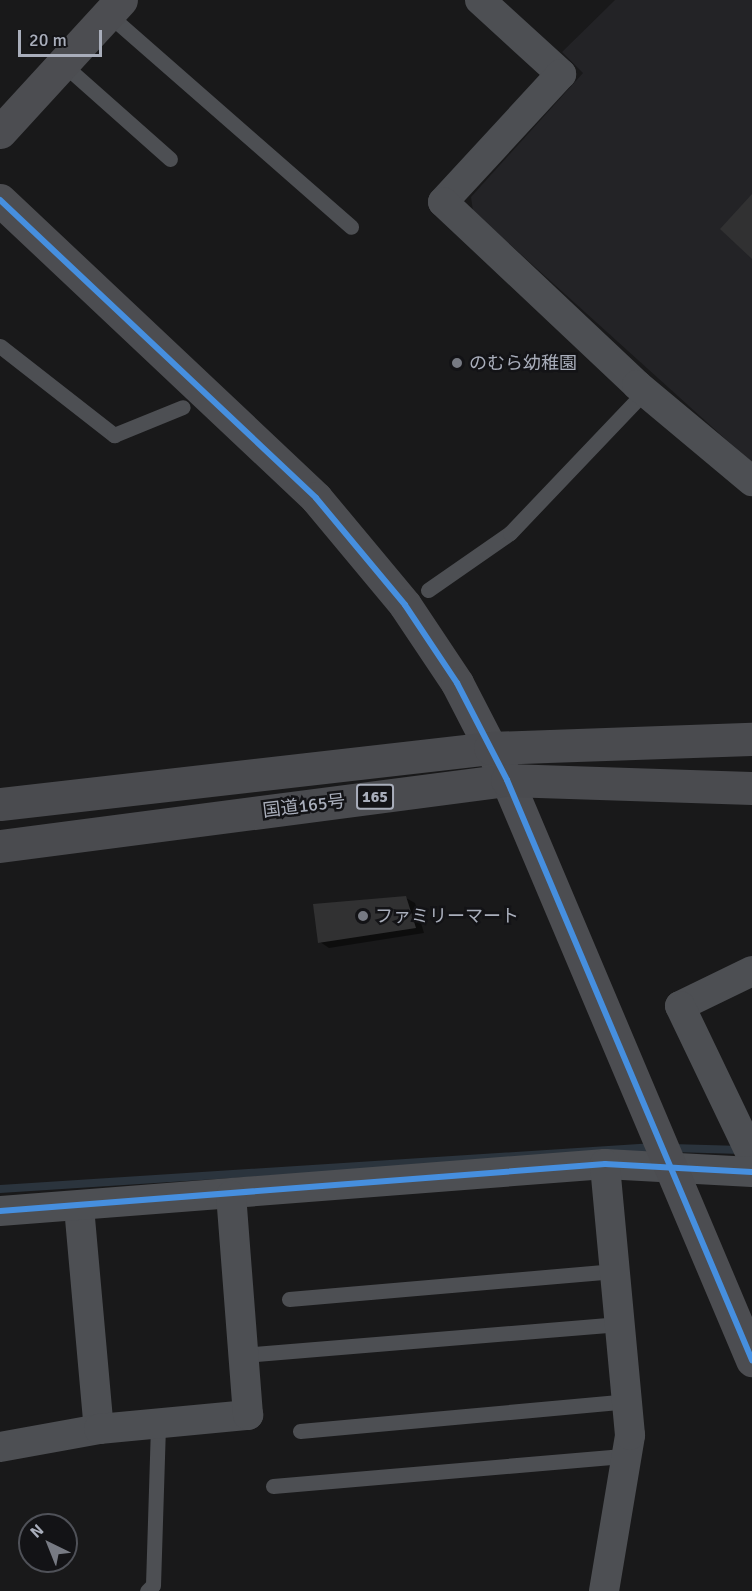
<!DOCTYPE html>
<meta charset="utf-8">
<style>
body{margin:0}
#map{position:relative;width:752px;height:1591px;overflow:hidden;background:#19191a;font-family:Signika,"Noto Sans JP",sans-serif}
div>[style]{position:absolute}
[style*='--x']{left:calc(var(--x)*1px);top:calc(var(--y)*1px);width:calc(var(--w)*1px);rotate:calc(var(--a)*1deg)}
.built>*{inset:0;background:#232326}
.shadow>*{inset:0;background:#0007}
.stream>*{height:8px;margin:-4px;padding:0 4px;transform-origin:4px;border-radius:4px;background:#2b343d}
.building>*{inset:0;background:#313132}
.lane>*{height:15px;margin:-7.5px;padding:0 7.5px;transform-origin:7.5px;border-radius:7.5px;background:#4d4f53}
.street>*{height:30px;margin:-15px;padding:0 15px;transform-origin:15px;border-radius:15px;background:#4d4f53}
.secondary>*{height:33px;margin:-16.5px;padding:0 16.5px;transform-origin:16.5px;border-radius:16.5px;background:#4c4d51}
.highway>*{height:33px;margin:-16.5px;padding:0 16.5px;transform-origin:16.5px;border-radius:16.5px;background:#4a4b4f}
.cycleway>*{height:6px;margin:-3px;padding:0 3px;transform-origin:3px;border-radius:3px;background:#468fdf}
.dots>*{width:16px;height:16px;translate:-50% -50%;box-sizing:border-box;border:3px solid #131316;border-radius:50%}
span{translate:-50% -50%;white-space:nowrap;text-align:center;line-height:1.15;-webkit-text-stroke:5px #131316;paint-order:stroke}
.shield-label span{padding:2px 4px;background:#131316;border:2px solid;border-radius:4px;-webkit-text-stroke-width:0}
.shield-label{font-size:16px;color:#a9aebb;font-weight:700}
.poi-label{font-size:18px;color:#a9aebb}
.left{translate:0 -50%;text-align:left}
.street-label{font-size:18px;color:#a9aebb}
.north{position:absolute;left:18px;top:1513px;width:60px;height:60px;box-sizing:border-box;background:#131316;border:2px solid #4f5158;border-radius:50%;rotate:317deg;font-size:16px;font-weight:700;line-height:24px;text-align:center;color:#a9aebb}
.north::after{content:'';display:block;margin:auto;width:21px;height:27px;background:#777a83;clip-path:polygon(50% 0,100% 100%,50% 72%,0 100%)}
.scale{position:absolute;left:18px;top:30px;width:84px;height:27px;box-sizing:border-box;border:3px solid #a9aebb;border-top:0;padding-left:8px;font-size:18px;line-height:21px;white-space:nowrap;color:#a9aebb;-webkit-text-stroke:4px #131316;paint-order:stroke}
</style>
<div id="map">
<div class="built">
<div style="clip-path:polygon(615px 0,752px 0,752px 463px,473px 211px,471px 197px,583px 73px,562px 52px)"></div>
</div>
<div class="shadow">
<div style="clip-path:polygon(406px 898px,415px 903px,424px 933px,329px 948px,320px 942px)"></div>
</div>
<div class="stream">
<div style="--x:671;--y:1148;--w:71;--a:1.6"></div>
<div style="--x:0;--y:1189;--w:656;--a:-3.67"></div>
</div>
<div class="building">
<div style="clip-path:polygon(752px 194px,752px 259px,720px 229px)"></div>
<div style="clip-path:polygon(406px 896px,416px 928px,318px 943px,313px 904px)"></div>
</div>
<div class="lane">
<div style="--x:108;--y:14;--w:323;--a:41.2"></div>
<div style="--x:63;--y:64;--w:143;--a:41.6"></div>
<div style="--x:0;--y:346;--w:145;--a:38"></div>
<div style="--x:114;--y:435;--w:74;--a:-22.1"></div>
<div style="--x:428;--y:590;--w:100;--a:-34.8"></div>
<div style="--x:510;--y:533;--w:196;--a:-46.4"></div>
<div style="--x:289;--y:1299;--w:327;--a:-4.9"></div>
<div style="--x:243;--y:1355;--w:378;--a:-4.7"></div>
<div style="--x:300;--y:1431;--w:328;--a:-5.2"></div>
<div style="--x:273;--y:1486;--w:354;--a:-4.9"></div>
<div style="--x:147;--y:1591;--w:8;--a:-45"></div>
<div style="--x:153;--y:1585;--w:161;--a:-88.2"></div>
</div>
<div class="street">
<div style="--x:480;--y:0;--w:110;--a:42.4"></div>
<div style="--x:561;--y:74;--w:174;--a:132.7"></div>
<div style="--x:443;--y:202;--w:267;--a:43.3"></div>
<div style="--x:637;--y:385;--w:150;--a:39.9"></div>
<div style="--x:752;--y:971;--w:80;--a:154.1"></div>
<div style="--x:680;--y:1006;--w:166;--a:64.4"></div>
<div style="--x:79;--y:1207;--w:223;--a:84.9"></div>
<div style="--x:0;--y:1211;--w:607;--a:-4.44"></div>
<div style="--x:605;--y:1164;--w:147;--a:3.1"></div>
<div style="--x:0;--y:1447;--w:101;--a:-10.3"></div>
<div style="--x:99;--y:1429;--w:150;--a:-5.4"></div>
<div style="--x:248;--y:1415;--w:220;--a:-94.4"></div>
<div style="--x:604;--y:1591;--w:158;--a:-80.5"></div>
<div style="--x:630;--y:1435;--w:272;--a:-95.3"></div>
</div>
<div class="secondary">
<div style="--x:0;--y:132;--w:179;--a:-47.5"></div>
<div style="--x:0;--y:200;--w:434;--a:43.3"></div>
<div style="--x:316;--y:498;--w:139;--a:50.2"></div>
<div style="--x:405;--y:605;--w:94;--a:56.3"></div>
<div style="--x:457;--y:683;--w:109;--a:62.7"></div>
<div style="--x:507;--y:780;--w:630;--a:67.1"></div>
</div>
<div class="highway">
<div style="--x:0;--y:804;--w:493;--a:-6.5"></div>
<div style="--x:490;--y:748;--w:262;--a:-2"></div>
<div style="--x:0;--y:846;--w:511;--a:-7.42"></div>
<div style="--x:507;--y:780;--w:245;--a:1.9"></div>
</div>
<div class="cycleway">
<div style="--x:0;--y:200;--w:434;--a:43.3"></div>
<div style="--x:316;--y:498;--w:139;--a:50.2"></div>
<div style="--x:405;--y:605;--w:94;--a:56.3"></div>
<div style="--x:457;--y:683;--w:109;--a:62.7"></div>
<div style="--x:507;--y:780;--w:630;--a:67.1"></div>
<div style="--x:0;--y:1211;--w:607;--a:-4.44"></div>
<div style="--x:605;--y:1164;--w:147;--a:3.1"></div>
</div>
<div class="dots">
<div style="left:457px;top:363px;background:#777a83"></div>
<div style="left:363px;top:916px;background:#777a83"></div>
</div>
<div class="shield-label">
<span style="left:375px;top:797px">165</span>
</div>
<div class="poi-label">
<span class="left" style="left:469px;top:363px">のむら幼稚園</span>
<span class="left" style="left:375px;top:916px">ファミリーマート</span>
</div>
<div class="street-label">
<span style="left:304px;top:806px;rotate:-7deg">国道165号</span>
</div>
<div class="north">N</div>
<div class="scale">20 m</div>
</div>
